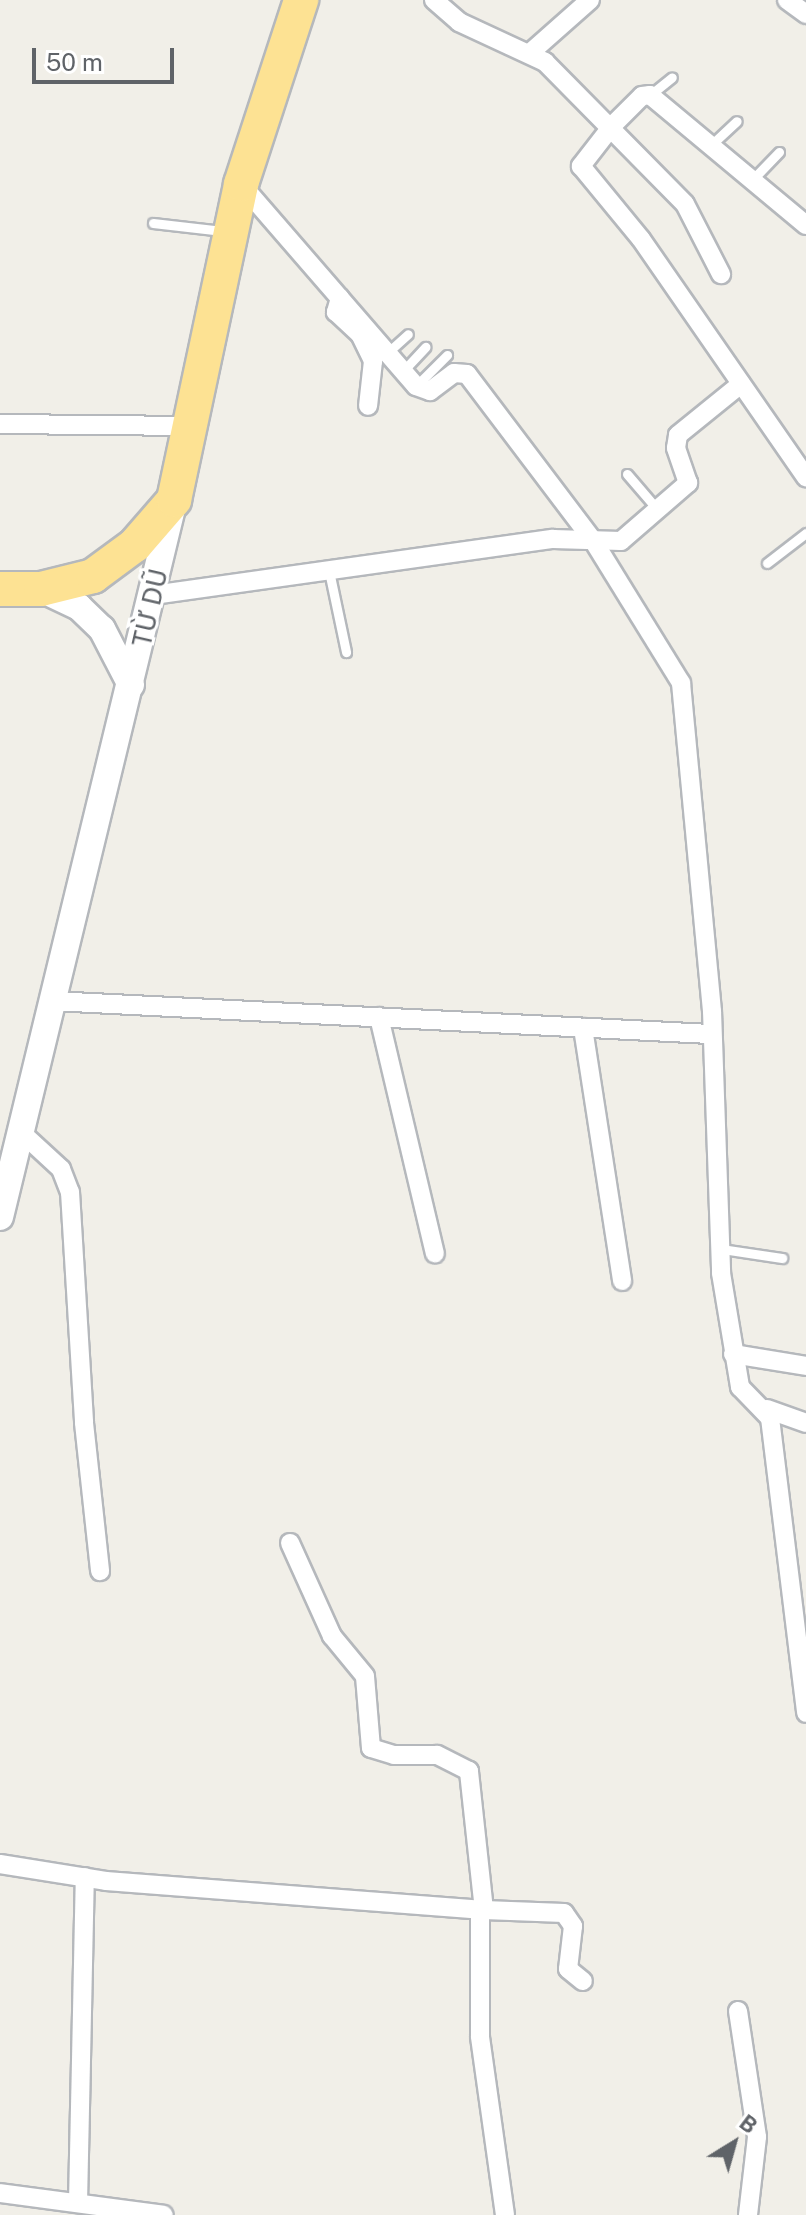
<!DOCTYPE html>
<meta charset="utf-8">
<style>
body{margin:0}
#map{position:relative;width:806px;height:2215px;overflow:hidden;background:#f1efe8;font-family:"Public Sans",sans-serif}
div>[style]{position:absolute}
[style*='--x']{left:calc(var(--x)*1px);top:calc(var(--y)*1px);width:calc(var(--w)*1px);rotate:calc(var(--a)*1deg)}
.roads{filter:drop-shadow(2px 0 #b5b8bc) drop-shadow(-2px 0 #b5b8bc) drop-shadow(0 2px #b5b8bc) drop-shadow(0 -2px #b5b8bc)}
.lane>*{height:9px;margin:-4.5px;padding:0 4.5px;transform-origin:4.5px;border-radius:4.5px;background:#fff}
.street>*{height:18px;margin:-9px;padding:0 9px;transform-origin:9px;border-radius:9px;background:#fff}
.secondary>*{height:26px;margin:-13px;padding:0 13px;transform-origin:13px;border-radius:13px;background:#fff}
.highway>*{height:34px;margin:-17px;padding:0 17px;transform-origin:17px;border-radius:17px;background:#fde293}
span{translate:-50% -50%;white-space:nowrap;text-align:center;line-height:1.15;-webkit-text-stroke:6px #fff;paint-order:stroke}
.street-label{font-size:26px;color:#5f6368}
.north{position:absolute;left:694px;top:2103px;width:80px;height:80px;-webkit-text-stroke:6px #fff;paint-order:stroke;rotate:37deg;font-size:22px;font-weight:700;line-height:32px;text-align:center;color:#5f6368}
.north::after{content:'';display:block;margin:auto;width:28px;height:36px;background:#5f6368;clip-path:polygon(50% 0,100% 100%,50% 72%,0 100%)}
.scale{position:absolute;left:32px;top:48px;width:142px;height:36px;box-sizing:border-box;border:4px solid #5f6368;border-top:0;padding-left:10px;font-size:24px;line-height:28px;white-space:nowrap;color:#5f6368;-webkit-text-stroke:6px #fff;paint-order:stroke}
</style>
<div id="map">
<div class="roads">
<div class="lane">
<div style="--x:650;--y:95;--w:28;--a:-39"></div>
<div style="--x:711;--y:145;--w:35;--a:-43"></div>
<div style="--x:752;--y:180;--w:39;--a:-46"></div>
<div style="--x:153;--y:223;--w:70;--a:6.5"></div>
<div style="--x:387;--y:353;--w:28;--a:-42"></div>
<div style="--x:403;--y:371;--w:33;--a:-47"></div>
<div style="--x:416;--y:386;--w:44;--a:-45"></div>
<div style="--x:627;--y:474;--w:46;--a:49.4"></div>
<div style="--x:767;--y:563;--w:49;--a:-37.6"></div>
<div style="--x:329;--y:571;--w:83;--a:78.1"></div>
<div style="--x:722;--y:1249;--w:61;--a:8.5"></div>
</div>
<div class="street">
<div style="--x:434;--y:0;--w:33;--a:41"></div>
<div style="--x:459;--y:22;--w:95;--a:24.9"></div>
<div style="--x:545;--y:62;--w:199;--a:45.4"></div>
<div style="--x:685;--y:204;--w:79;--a:62.8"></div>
<div style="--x:787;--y:0;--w:24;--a:36"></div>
<div style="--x:530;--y:53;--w:80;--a:-41.5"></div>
<div style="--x:241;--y:184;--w:267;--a:49.1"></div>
<div style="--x:416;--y:386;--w:15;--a:20"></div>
<div style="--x:430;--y:391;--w:30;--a:-37"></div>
<div style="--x:454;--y:373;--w:13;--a:4"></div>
<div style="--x:467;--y:374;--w:211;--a:52.9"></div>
<div style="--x:594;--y:542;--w:166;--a:58.3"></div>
<div style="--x:681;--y:683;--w:329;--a:84.6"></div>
<div style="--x:712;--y:1011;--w:262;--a:88"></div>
<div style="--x:721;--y:1273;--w:116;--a:80.5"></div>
<div style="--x:740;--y:1387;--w:43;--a:45.9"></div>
<div style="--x:770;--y:1418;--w:297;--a:83"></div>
<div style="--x:806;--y:225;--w:203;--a:-140.2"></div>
<div style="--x:650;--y:95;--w:8;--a:173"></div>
<div style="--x:642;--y:96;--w:42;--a:135"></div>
<div style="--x:612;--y:126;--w:51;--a:127.8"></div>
<div style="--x:581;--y:166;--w:94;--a:50.6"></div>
<div style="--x:641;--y:239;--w:290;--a:55.3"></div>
<div style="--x:340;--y:298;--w:15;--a:106"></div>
<div style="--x:336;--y:312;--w:33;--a:43"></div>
<div style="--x:360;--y:334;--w:30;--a:64"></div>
<div style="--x:373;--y:361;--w:45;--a:96.3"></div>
<div style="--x:0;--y:424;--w:190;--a:0.6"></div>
<div style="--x:153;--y:595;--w:404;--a:-8"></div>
<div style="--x:553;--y:539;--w:68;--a:1.7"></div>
<div style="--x:621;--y:541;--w:89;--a:-40.9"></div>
<div style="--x:688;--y:483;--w:37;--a:-109"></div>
<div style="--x:676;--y:448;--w:13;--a:-81"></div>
<div style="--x:678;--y:435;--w:81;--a:-39"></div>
<div style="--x:52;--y:1001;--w:660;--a:2.87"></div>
<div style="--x:379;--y:1017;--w:243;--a:76.7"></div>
<div style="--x:583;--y:1028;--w:256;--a:81.2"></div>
<div style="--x:22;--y:1133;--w:53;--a:42.7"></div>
<div style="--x:61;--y:1169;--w:25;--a:69"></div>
<div style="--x:70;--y:1192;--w:231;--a:86.5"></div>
<div style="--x:84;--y:1423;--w:149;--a:83.8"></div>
<div style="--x:733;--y:1354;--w:74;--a:9.3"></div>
<div style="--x:767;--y:1409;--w:41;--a:19.7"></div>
<div style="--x:0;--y:1864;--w:107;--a:9.1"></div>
<div style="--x:106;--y:1881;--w:379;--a:4.4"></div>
<div style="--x:484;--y:1910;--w:140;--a:-96.2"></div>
<div style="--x:469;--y:1771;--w:36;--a:-153"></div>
<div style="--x:437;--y:1755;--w:43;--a:180"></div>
<div style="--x:394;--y:1755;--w:24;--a:-163"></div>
<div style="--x:371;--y:1748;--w:72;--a:-94.8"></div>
<div style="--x:365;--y:1676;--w:52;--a:-129.5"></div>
<div style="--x:332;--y:1636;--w:102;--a:-114.3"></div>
<div style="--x:738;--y:2011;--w:127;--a:81.4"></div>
<div style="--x:757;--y:2137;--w:79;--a:96.6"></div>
<div style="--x:0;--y:2193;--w:165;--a:7.6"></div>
<div style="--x:78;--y:2203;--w:326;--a:-88.8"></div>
<div style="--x:505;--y:2215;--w:181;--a:-98"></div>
<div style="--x:480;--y:2036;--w:121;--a:-90"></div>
<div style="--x:480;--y:1915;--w:6;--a:-51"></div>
<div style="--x:484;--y:1910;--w:80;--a:2.1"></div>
<div style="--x:564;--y:1913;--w:16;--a:55"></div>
<div style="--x:573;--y:1926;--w:43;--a:96.6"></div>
<div style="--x:568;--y:1969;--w:19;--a:39"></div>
</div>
<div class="secondary">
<div style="--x:41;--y:589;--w:42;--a:25.3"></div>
<div style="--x:79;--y:607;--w:32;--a:44"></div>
<div style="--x:102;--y:629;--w:63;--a:62.6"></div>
<div style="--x:0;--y:1217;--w:738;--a:-76.36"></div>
</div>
<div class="highway">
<div style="--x:0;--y:589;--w:41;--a:0"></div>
<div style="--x:41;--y:589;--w:54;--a:-14"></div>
<div style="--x:93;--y:576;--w:52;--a:-36.4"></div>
<div style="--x:135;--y:545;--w:60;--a:-49.1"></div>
<div style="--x:174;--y:500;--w:323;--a:-78"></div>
<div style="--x:241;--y:184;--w:194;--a:-71.9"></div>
</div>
</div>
<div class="street-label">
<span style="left:150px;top:608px;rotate:-77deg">TỪ DŨ</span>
</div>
<div class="north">B</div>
<div class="scale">50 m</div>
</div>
